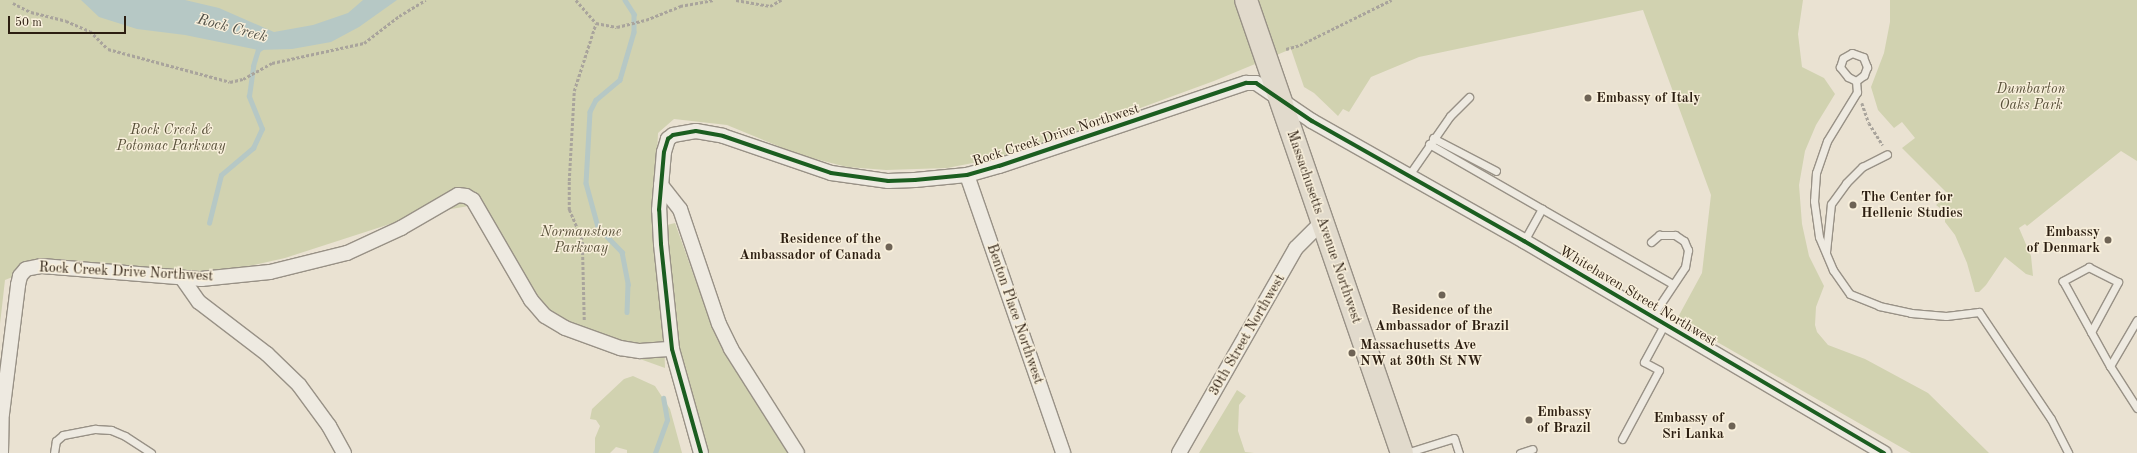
<!DOCTYPE html>
<style>
body{margin:0}
#map{position:relative;width:2137px;height:453px;overflow:hidden;background:#eae2d2;font-family:"Old Standard TT",serif}
div>[style]{position:absolute}
[style*='--x']{left:calc(var(--x)*1px);top:calc(var(--y)*1px);width:calc(var(--w)*1px);rotate:calc(var(--a)*1deg)}
.green>*{inset:0;background:#d1d2b0}
.water>*{inset:0;background:#b6c8c5}
.stream>*{height:4.5px;margin:-2.25px;padding:0 2.25px;transform-origin:2.25px;border-radius:2.25px;background:#b6c8c5}
.path>*{height:2.5px;margin-top:-1.25px;transform-origin:0;background:repeating-linear-gradient(90deg,#a9a49c 0 3px,transparent 0 5px)}
.roads{filter:drop-shadow(1px 0 #989186) drop-shadow(-1px 0 #989186) drop-shadow(0 1px #989186) drop-shadow(0 -1px #989186)}
.service>*{height:7px;margin:-3.5px;padding:0 3.5px;transform-origin:3.5px;border-radius:3.5px;background:#eeeae1}
.minor>*{height:14px;margin:-7px;padding:0 7px;transform-origin:7px;border-radius:7px;background:#eeeae1}
.primary>*{height:22px;margin:-11px;padding:0 11px;transform-origin:11px;border-radius:11px;background:#e1dacc}
.cycleway>*{height:4px;margin:-2px;padding:0 2px;transform-origin:2px;border-radius:2px;background:#1b5e20}
.dots>*{width:11px;height:11px;translate:-50% -50%;box-sizing:border-box;border:2px solid #f8efdb;border-radius:50%}
span{translate:-50% -50%;white-space:nowrap;text-align:center;line-height:1.15;-webkit-text-stroke:3px #f8efdb;paint-order:stroke}
.park-label{font-size:14px;color:#585039;font-style:italic}
.poi-label{font-size:14px;color:#2c1e11;font-weight:700}
.left{translate:0 -50%;text-align:left}
.right{translate:-100% -50%;text-align:right}
.street-label{font-size:14px;color:#2c1e11}
.water-label{font-size:15px;color:#4f4e45;font-style:italic}
.scale{position:absolute;left:8px;top:16px;width:118px;height:18px;box-sizing:border-box;border:2px solid #2c1e11;border-top:0;padding-left:5px;font-size:12px;line-height:14px;white-space:nowrap;color:#2c1e11;-webkit-text-stroke:3px #f8efdb;paint-order:stroke}
</style>
<div id="map">
<div class="green">
<div style="clip-path:polygon(0 0,1803px 0,1798px 34px,1802px 67px,1824px 78px,1835px 94px,1816px 125px,1805px 151px,1799px 185px,1802px 224px,1809px 256px,1824px 286px,1816px 307px,1815px 325px,1817px 332px,1828px 345px,1865px 359px,1928px 393px,1989px 453px,1911px 453px,1677px 319px,1702px 273px,1711px 195px,1643px 10px,1419px 57px,1371px 77px,1349px 112px,1343px 109px,1338px 116px,1314px 93px,1304px 87px,1291px 49px,1214px 81px,1009px 156px,947px 168px,886px 170px,847px 167px,800px 155px,727px 125px,674px 119px,658px 133px,657px 156px,669px 199px,653px 241px,663px 306px,665px 368px,565px 332px,548px 321px,469px 206px,421px 214px,285px 258px,222px 272px,166px 276px,35px 268px,5px 280px,0 324px)"></div>
<div style="clip-path:polygon(1890px 0,2137px 0,2137px 161px,2121px 151px,2027px 226px,2025px 224px,2019px 228px,2031px 256px,2033px 276px,2026px 274px,2005px 257px,1986px 285px,1979px 292px,1975px 292px,1967px 263px,1955px 235px,1945px 222px,1945px 212px,1936px 205px,1949px 195px,1902px 148px,1915px 138px,1902px 122px,1894px 128px,1878px 110px,1871px 87px,1884px 53px,1890px 22px)"></div>
<div style="clip-path:polygon(675px 223px,714px 332px,793px 453px,708px 453px,679px 349px,669px 277px,667px 225px)"></div>
<div style="clip-path:polygon(633px 376px,655px 386px,670px 409px,682px 453px,627px 453px,627px 450px,616px 447px,610px 453px,595px 453px,595px 438px,600px 426px,596px 420px,590px 419px,592px 409px,624px 379px)"></div>
<div style="clip-path:polygon(1237px 390px,1246px 396px,1239px 405px,1238px 431px,1245px 452px,1254px 453px,1199px 453px)"></div>
</div>
<div class="water">
<div style="clip-path:polygon(81px 0,185px 0,219px 8px,274px 32px,313px 25px,348px 13px,363px 0,397px 0,359px 27px,331px 42px,292px 49px,258px 50px,185px 35px,137px 29px,99px 17px)"></div>
</div>
<div class="stream">
<div style="--x:625;--y:0;--w:17;--a:57"></div>
<div style="--x:634;--y:14;--w:18;--a:90"></div>
<div style="--x:634;--y:32;--w:50;--a:106.3"></div>
<div style="--x:620;--y:80;--w:31;--a:140"></div>
<div style="--x:596;--y:100;--w:13;--a:117"></div>
<div style="--x:590;--y:112;--w:71;--a:93.2"></div>
<div style="--x:586;--y:183;--w:46;--a:74.7"></div>
<div style="--x:598;--y:227;--w:35;--a:46"></div>
<div style="--x:622;--y:252;--w:33;--a:79"></div>
<div style="--x:628;--y:284;--w:28;--a:92"></div>
<div style="--x:209;--y:223;--w:49;--a:-76"></div>
<div style="--x:221;--y:175;--w:42;--a:-40.2"></div>
<div style="--x:253;--y:148;--w:21;--a:-65"></div>
<div style="--x:262;--y:129;--w:35;--a:-112"></div>
<div style="--x:249;--y:96;--w:30;--a:-82"></div>
<div style="--x:253;--y:66;--w:17;--a:-73"></div>
<div style="--x:258;--y:50;--w:5;--a:-37"></div>
<div style="--x:655;--y:453;--w:35;--a:-70"></div>
<div style="--x:667;--y:420;--w:22;--a:-100"></div>
</div>
<div class="path">
<div style="--x:576;--y:0;--w:30;--a:49"></div>
<div style="--x:596;--y:23;--w:21;--a:11"></div>
<div style="--x:617;--y:27;--w:30;--a:-14"></div>
<div style="--x:646;--y:20;--w:37;--a:-22"></div>
<div style="--x:680;--y:6;--w:34;--a:-10"></div>
<div style="--x:736;--y:0;--w:35;--a:10"></div>
<div style="--x:770;--y:6;--w:13;--a:-29"></div>
<div style="--x:13;--y:3;--w:20;--a:27"></div>
<div style="--x:31;--y:12;--w:36;--a:14"></div>
<div style="--x:66;--y:21;--w:26;--a:23"></div>
<div style="--x:90;--y:31;--w:25;--a:45"></div>
<div style="--x:108;--y:49;--w:126;--a:15.1"></div>
<div style="--x:230;--y:82;--w:13;--a:-13"></div>
<div style="--x:243;--y:79;--w:33;--a:-29"></div>
<div style="--x:272;--y:63;--w:94;--a:-12.3"></div>
<div style="--x:364;--y:43;--w:44;--a:-37.6"></div>
<div style="--x:399;--y:16;--w:31;--a:-31"></div>
<div style="--x:1286;--y:49;--w:15;--a:-16"></div>
<div style="--x:1300;--y:45;--w:102;--a:-26.3"></div>
<div style="--x:1862;--y:103;--w:21;--a:71"></div>
<div style="--x:1869;--y:123;--w:26;--a:58"></div>
<div style="--x:584;--y:320;--w:80;--a:-91.4"></div>
<div style="--x:582;--y:240;--w:33;--a:-113"></div>
<div style="--x:569;--y:210;--w:29;--a:-90"></div>
<div style="--x:569;--y:181;--w:90;--a:-86.8"></div>
<div style="--x:574;--y:91;--w:71;--a:-72.1"></div>
</div>
<div class="roads">
<div class="service">
<div style="--x:1852;--y:53;--w:12;--a:20"></div>
<div style="--x:1863;--y:57;--w:11;--a:68"></div>
<div style="--x:1867;--y:67;--w:9;--a:111"></div>
<div style="--x:1864;--y:75;--w:10;--a:143"></div>
<div style="--x:1856;--y:81;--w:9;--a:-153"></div>
<div style="--x:1848;--y:77;--w:13;--a:-129"></div>
<div style="--x:1840;--y:67;--w:9;--a:-72"></div>
<div style="--x:1843;--y:58;--w:10;--a:-29"></div>
<div style="--x:1856;--y:81;--w:11;--a:85"></div>
<div style="--x:1857;--y:92;--w:57;--a:121.5"></div>
<div style="--x:1827;--y:141;--w:34;--a:109"></div>
<div style="--x:1816;--y:173;--w:28;--a:94"></div>
<div style="--x:1814;--y:201;--w:36;--a:82"></div>
<div style="--x:1819;--y:237;--w:36;--a:67"></div>
<div style="--x:1833;--y:270;--w:29;--a:55"></div>
<div style="--x:1850;--y:294;--w:31;--a:22"></div>
<div style="--x:1879;--y:306;--w:33;--a:12"></div>
<div style="--x:1911;--y:313;--w:35;--a:5"></div>
<div style="--x:1946;--y:316;--w:33;--a:-7"></div>
<div style="--x:1979;--y:312;--w:129;--a:56.1"></div>
<div style="--x:2051;--y:419;--w:38;--a:63"></div>
<div style="--x:1433;--y:138;--w:71;--a:27.6"></div>
<div style="--x:1429;--y:144;--w:280;--a:29.9"></div>
<div style="--x:1409;--y:175;--w:72;--a:-55.2"></div>
<div style="--x:1450;--y:116;--w:27;--a:-45"></div>
<div style="--x:1524;--y:241;--w:37;--a:-61"></div>
<div style="--x:1651;--y:242;--w:11;--a:-41"></div>
<div style="--x:1659;--y:235;--w:16;--a:0"></div>
<div style="--x:1675;--y:235;--w:11;--a:34"></div>
<div style="--x:1684;--y:241;--w:10;--a:66"></div>
<div style="--x:1688;--y:250;--w:17;--a:100"></div>
<div style="--x:1685;--y:267;--w:61;--a:123.7"></div>
<div style="--x:1826;--y:252;--w:48;--a:-84.1"></div>
<div style="--x:1831;--y:204;--w:26;--a:-54"></div>
<div style="--x:1846;--y:183;--w:23;--a:-45"></div>
<div style="--x:1862;--y:167;--w:28;--a:-27"></div>
<div style="--x:2091;--y:332;--w:57;--a:-61.6"></div>
<div style="--x:2118;--y:282;--w:33;--a:-153"></div>
<div style="--x:2089;--y:267;--w:30;--a:152"></div>
<div style="--x:2063;--y:281;--w:58;--a:61.2"></div>
<div style="--x:2091;--y:332;--w:39;--a:61"></div>
<div style="--x:2110;--y:366;--w:50;--a:57.3"></div>
<div style="--x:2110;--y:366;--w:53;--a:-59.6"></div>
<div style="--x:1622;--y:439;--w:78;--a:-61.8"></div>
<div style="--x:1659;--y:370;--w:17;--a:-152"></div>
<div style="--x:1644;--y:362;--w:42;--a:-61.6"></div>
<div style="--x:54;--y:453;--w:12;--a:-81"></div>
<div style="--x:56;--y:441;--w:9;--a:-41"></div>
<div style="--x:63;--y:435;--w:33;--a:-11"></div>
<div style="--x:95;--y:429;--w:16;--a:4"></div>
<div style="--x:111;--y:430;--w:15;--a:23"></div>
<div style="--x:125;--y:436;--w:31;--a:33"></div>
<div style="--x:1406;--y:453;--w:50;--a:-17.4"></div>
<div style="--x:1454;--y:438;--w:16;--a:72"></div>
<div style="--x:1520;--y:453;--w:13;--a:-18"></div>
</div>
<div class="minor">
<div style="--x:967;--y:175;--w:294;--a:70.9"></div>
<div style="--x:661;--y:185;--w:31;--a:52"></div>
<div style="--x:680;--y:209;--w:121;--a:71.3"></div>
<div style="--x:719;--y:324;--w:28;--a:64"></div>
<div style="--x:731;--y:349;--w:123;--a:57.6"></div>
<div style="--x:182;--y:278;--w:29;--a:55"></div>
<div style="--x:199;--y:302;--w:86;--a:37.4"></div>
<div style="--x:267;--y:354;--w:45;--a:44.1"></div>
<div style="--x:299;--y:385;--w:51;--a:53.8"></div>
<div style="--x:329;--y:426;--w:31;--a:61"></div>
<div style="--x:1;--y:453;--w:39;--a:-89"></div>
<div style="--x:2;--y:414;--w:130;--a:-82.9"></div>
<div style="--x:18;--y:285;--w:9;--a:-77"></div>
<div style="--x:20;--y:276;--w:9;--a:-49"></div>
<div style="--x:26;--y:269;--w:16;--a:-11"></div>
<div style="--x:42;--y:266;--w:160;--a:4.7"></div>
<div style="--x:201;--y:279;--w:69;--a:-5.8"></div>
<div style="--x:270;--y:272;--w:79;--a:-13.9"></div>
<div style="--x:347;--y:253;--w:60;--a:-24.8"></div>
<div style="--x:401;--y:228;--w:66;--a:-30.1"></div>
<div style="--x:458;--y:195;--w:8;--a:7"></div>
<div style="--x:466;--y:196;--w:8;--a:30"></div>
<div style="--x:473;--y:200;--w:116;--a:59.9"></div>
<div style="--x:531;--y:300;--w:21;--a:49"></div>
<div style="--x:545;--y:316;--w:23;--a:31"></div>
<div style="--x:565;--y:328;--w:59;--a:20"></div>
<div style="--x:620;--y:348;--w:20;--a:9"></div>
<div style="--x:640;--y:351;--w:32;--a:-4"></div>
<div style="--x:701;--y:453;--w:108;--a:-105.6"></div>
<div style="--x:672;--y:349;--w:106;--a:-96"></div>
<div style="--x:661;--y:244;--w:34;--a:-93"></div>
<div style="--x:659;--y:210;--w:58;--a:-85.1"></div>
<div style="--x:664;--y:152;--w:14;--a:-73"></div>
<div style="--x:668;--y:139;--w:6;--a:-39"></div>
<div style="--x:673;--y:135;--w:23;--a:-10"></div>
<div style="--x:696;--y:131;--w:27;--a:10"></div>
<div style="--x:723;--y:136;--w:114;--a:18.9"></div>
<div style="--x:831;--y:173;--w:58;--a:8"></div>
<div style="--x:888;--y:181;--w:27;--a:-2"></div>
<div style="--x:915;--y:180;--w:52;--a:-5.5"></div>
<div style="--x:967;--y:175;--w:33;--a:-16"></div>
<div style="--x:999;--y:166;--w:261;--a:-18.6"></div>
<div style="--x:1246;--y:83;--w:10;--a:0"></div>
<div style="--x:1256;--y:83;--w:68;--a:34.2"></div>
<div style="--x:1312;--y:121;--w:244;--a:29.5"></div>
<div style="--x:1524;--y:241;--w:418;--a:30.5"></div>
<div style="--x:1179;--y:453;--w:236;--a:-60.3"></div>
<div style="--x:1296;--y:248;--w:37;--a:-45"></div>
</div>
<div class="primary">
<div style="--x:1246;--y:0;--w:479;--a:71"></div>
</div>
</div>
<div class="cycleway">
<div style="--x:701;--y:453;--w:108;--a:-105.6"></div>
<div style="--x:672;--y:349;--w:106;--a:-96"></div>
<div style="--x:661;--y:244;--w:34;--a:-93"></div>
<div style="--x:659;--y:210;--w:58;--a:-85.1"></div>
<div style="--x:664;--y:152;--w:14;--a:-73"></div>
<div style="--x:668;--y:139;--w:6;--a:-39"></div>
<div style="--x:673;--y:135;--w:23;--a:-10"></div>
<div style="--x:696;--y:131;--w:27;--a:10"></div>
<div style="--x:723;--y:136;--w:114;--a:18.9"></div>
<div style="--x:831;--y:173;--w:58;--a:8"></div>
<div style="--x:888;--y:181;--w:27;--a:-2"></div>
<div style="--x:915;--y:180;--w:52;--a:-5.5"></div>
<div style="--x:967;--y:175;--w:33;--a:-16"></div>
<div style="--x:999;--y:166;--w:261;--a:-18.6"></div>
<div style="--x:1246;--y:83;--w:10;--a:0"></div>
<div style="--x:1256;--y:83;--w:68;--a:34.2"></div>
<div style="--x:1312;--y:121;--w:244;--a:29.5"></div>
<div style="--x:1524;--y:241;--w:418;--a:30.5"></div>
</div>
<div class="dots">
<div style="left:1588px;top:98px;background:#6e6355"></div>
<div style="left:1853px;top:205px;background:#6e6355"></div>
<div style="left:2108px;top:240px;background:#6e6355"></div>
<div style="left:889px;top:247px;background:#6e6355"></div>
<div style="left:1442px;top:295px;background:#6e6355"></div>
<div style="left:1352px;top:353px;background:#6e6355"></div>
<div style="left:1529px;top:420px;background:#6e6355"></div>
<div style="left:1732px;top:426px;background:#6e6355"></div>
</div>
<div class="park-label">
<span style="left:2031px;top:97px">Dumbarton<br>Oaks Park</span>
<span style="left:171px;top:138px">Rock Creek &amp;<br>Potomac Parkway</span>
<span style="left:581px;top:240px">Normanstone<br>Parkway</span>
</div>
<div class="poi-label">
<span class="left" style="left:1596px;top:98px">Embassy of Italy</span>
<span class="left" style="left:1861px;top:205px">The Center for<br>Hellenic Studies</span>
<span class="right" style="left:2100px;top:240px">Embassy<br>of Denmark</span>
<span class="right" style="left:881px;top:247px">Residence of the<br>Ambassador of Canada</span>
<span style="left:1442px;top:318px">Residence of the<br>Ambassador of Brazil</span>
<span class="left" style="left:1360px;top:353px">Massachusetts Ave<br>NW at 30th St NW</span>
<span class="left" style="left:1537px;top:420px">Embassy<br>of Brazil</span>
<span class="right" style="left:1724px;top:426px">Embassy of<br>Sri Lanka</span>
</div>
<div class="street-label">
<span style="left:1056px;top:135px;rotate:-18deg">Rock Creek Drive Northwest</span>
<span style="left:1324px;top:227px;rotate:71deg">Massachusetts Avenue Northwest</span>
<span style="left:126px;top:272px;rotate:3deg">Rock Creek Drive Northwest</span>
<span style="left:1638px;top:296px;rotate:31deg">Whitehaven Street Northwest</span>
<span style="left:1015px;top:314px;rotate:71deg">Benton Place Northwest</span>
<span style="left:1247px;top:335px;rotate:-60deg">30th Street Northwest</span>
</div>
<div class="water-label">
<span style="left:232px;top:29px;rotate:15deg">Rock Creek</span>
</div>
<div class="scale">50 m</div>
</div>
